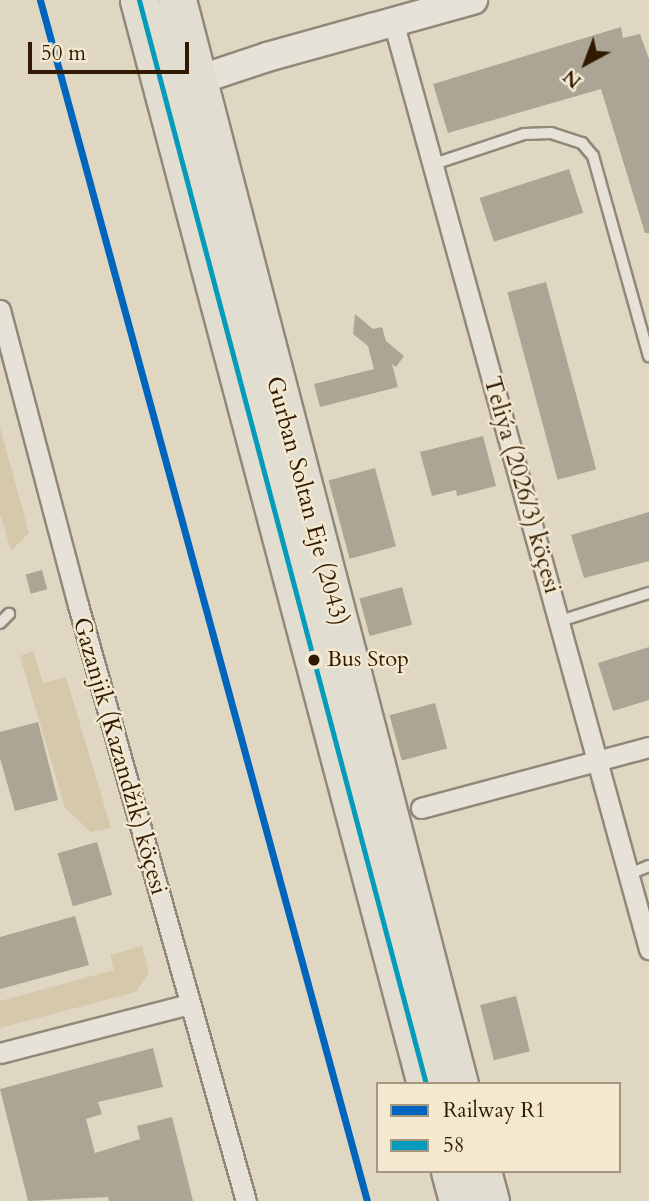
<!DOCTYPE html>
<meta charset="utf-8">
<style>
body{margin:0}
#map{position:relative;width:649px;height:1201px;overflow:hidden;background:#e0d7c3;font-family:Cardo,serif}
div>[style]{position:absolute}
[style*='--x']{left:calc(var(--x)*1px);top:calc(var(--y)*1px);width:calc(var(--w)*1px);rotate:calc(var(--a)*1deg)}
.green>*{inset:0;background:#d5c8ab}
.building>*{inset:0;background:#aca495;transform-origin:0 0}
.roads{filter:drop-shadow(2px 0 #91887a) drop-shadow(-2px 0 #91887a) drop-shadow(0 2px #91887a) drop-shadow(0 -2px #91887a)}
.lane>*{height:10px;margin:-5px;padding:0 5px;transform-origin:5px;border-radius:5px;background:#e7e2d7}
.street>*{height:19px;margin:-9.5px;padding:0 9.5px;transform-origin:9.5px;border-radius:9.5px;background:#e7e2d7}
.secondary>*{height:28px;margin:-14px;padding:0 14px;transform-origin:14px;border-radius:14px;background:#e7e2d7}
.highway>*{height:37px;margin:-18.5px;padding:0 18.5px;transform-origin:18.5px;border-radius:18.5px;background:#e2ddd1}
.bus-1>*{height:5px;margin:-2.5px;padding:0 2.5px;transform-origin:2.5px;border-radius:2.5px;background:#059bba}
.rail-1>*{height:7px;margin:-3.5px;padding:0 3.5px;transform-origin:3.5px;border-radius:3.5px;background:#0065bd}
.dots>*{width:19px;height:19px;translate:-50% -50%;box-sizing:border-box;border:4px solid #f3e8d0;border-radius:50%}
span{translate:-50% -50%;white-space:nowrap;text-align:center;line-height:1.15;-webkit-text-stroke:5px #f3e8d0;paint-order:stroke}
.bus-label{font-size:22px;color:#311a01}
.left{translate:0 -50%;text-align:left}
.street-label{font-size:24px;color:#311a01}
.legend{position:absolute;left:376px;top:1082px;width:245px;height:91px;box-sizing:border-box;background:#f3e8d0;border:2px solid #a5967d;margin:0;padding:9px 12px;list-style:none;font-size:21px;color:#311a01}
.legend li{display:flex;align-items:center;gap:14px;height:35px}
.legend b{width:35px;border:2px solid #a5967d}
.north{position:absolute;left:551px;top:28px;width:70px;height:70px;-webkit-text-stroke:5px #f3e8d0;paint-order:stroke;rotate:221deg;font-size:19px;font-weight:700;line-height:28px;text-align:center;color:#311a01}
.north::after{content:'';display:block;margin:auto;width:24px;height:32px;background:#311a01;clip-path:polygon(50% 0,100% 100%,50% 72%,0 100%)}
.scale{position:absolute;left:28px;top:42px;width:161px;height:32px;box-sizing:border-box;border:4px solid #311a01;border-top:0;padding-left:9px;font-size:21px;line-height:24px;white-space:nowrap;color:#311a01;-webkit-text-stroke:5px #f3e8d0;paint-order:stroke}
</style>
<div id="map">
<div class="green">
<div style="clip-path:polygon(0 427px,29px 533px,11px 551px,0 514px)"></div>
<div style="clip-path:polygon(33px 651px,43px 683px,66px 677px,111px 828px,91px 832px,65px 808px,20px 656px)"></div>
<div style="clip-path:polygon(142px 946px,149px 972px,136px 992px,0 1028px,0 1001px,114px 970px,110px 955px)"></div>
</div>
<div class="building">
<div style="clip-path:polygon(621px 27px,623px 38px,640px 34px,649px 59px,649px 233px,645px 233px,601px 89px,448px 133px,433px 84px)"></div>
<div style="left:569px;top:169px;width:46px;height:94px;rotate:72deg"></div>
<div style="left:546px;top:282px;width:194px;height:40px;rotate:75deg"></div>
<div style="clip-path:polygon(355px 314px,373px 329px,382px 327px,386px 341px,404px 356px,396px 367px,392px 364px,398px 387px,320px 407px,314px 384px,374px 369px,368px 346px,353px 334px)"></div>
<div style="clip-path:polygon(483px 436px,496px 486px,457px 496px,456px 490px,432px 496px,420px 452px)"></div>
<div style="left:375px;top:468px;width:81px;height:48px;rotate:75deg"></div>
<div style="clip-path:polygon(649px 512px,649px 561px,584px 578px,571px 535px)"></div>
<div style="left:42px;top:570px;width:20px;height:17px;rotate:75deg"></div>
<div style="left:402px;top:587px;width:39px;height:44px;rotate:75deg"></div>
<div style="clip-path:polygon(649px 647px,649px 700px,613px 711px,598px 663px)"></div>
<div style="left:435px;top:703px;width:47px;height:47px;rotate:75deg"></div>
<div style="clip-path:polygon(38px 722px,58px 800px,15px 811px,0 758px,0 732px)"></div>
<div style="left:97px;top:842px;width:55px;height:41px;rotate:74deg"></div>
<div style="clip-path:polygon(75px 916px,89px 965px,0 989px,0 937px)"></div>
<div style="left:516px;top:996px;width:57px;height:37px;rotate:76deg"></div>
<div style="clip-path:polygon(153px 1048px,163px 1087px,98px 1102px,102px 1114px,86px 1119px,95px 1153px,140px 1139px,137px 1126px,172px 1117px,193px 1201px,109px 1201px,108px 1197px,28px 1201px,0 1089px)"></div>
</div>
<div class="roads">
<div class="lane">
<div style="--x:431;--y:165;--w:98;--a:-18.4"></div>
<div style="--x:524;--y:134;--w:27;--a:-2"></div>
<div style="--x:551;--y:133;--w:33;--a:18"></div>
<div style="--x:582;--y:143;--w:17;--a:50"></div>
<div style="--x:593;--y:156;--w:208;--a:74.4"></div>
<div style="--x:560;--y:621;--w:93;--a:-17.5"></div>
<div style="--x:0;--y:623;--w:13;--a:-45"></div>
<div style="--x:629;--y:874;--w:22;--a:-22"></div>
</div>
<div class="street">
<div style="--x:393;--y:21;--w:963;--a:74.58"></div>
<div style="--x:0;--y:310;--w:305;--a:75.2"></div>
<div style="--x:78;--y:605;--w:619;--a:74.26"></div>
<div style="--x:421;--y:808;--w:236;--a:-15"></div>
<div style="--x:0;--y:1053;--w:195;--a:-14.5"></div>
</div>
<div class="secondary">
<div style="--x:180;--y:86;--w:92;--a:-18.4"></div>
<div style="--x:267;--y:57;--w:214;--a:-15.5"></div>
</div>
<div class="highway">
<div style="--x:139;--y:0;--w:1121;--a:75.17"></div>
<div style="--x:177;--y:0;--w:1120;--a:75.42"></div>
<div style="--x:450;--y:1171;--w:31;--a:75"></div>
<div style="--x:482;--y:1171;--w:31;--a:75"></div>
</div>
</div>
<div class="bus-1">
<div style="--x:139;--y:0;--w:1121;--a:75.17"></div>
</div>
<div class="rail-1">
<div style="--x:40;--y:0;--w:1245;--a:74.77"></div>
</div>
<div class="dots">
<div style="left:314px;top:660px;background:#311a01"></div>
</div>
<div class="bus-label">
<span class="left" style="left:327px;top:660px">Bus Stop</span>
</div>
<div class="street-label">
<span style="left:522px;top:485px;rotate:74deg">Teliýa (2026/3) köçesi</span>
<span style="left:307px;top:501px;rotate:75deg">Gurban Soltan Eje (2043)</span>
<span style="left:120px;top:756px;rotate:74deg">Gazanjik (Kazandžik) köçesi</span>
</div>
<ul class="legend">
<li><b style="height:9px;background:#0065bd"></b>Railway R1</li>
<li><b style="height:9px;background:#059bba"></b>58</li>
</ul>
<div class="north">N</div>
<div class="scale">50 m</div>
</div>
